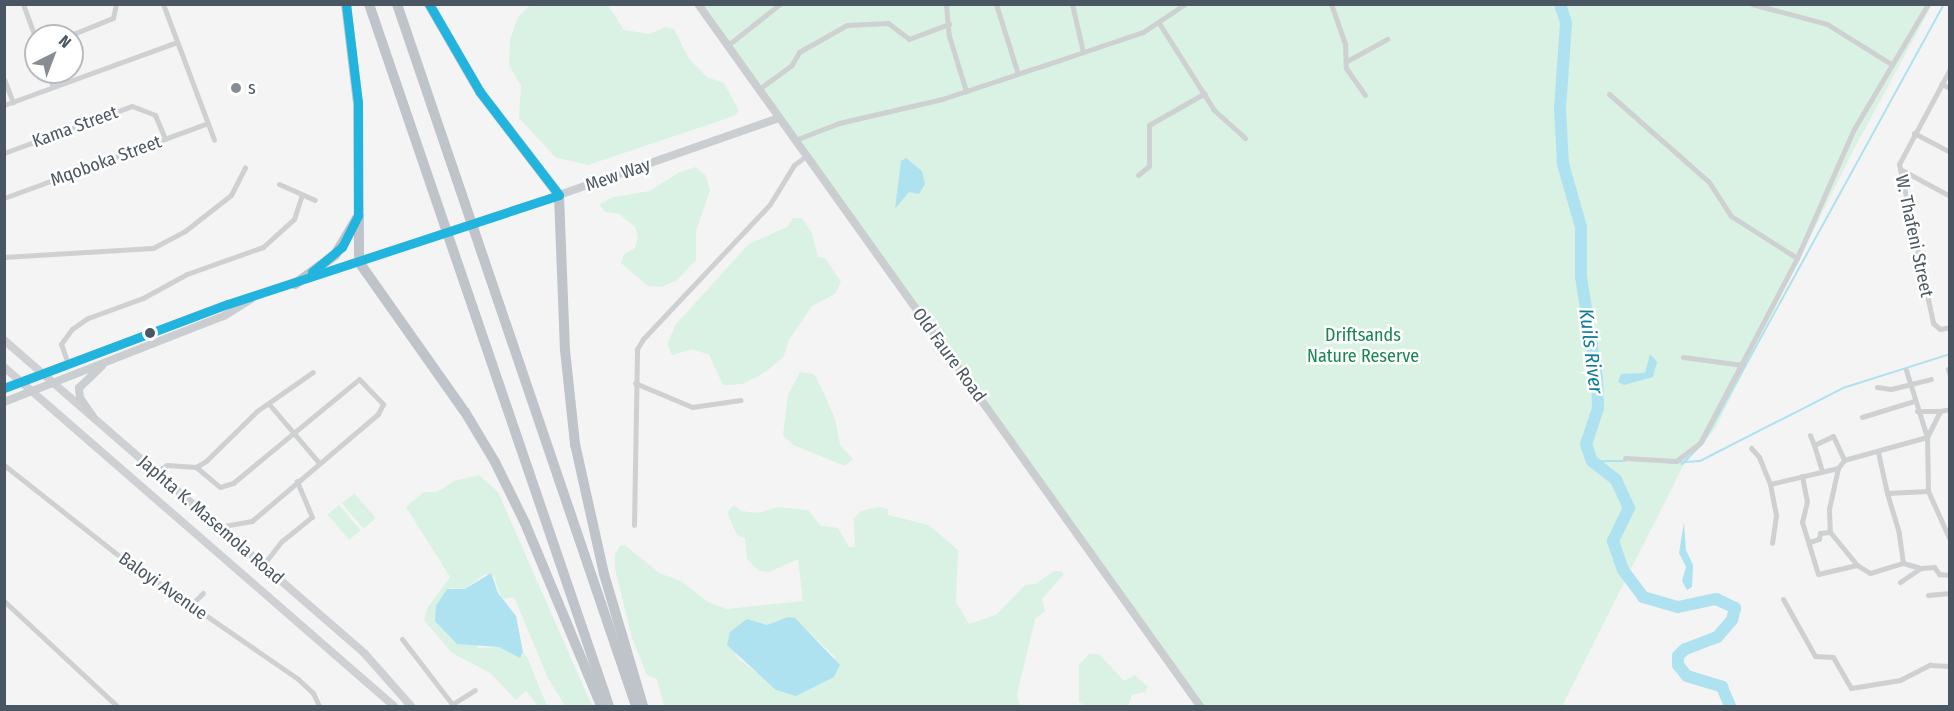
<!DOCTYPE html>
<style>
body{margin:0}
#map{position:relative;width:1954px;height:711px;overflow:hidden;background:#f4f4f4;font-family:"Fira Sans Condensed",sans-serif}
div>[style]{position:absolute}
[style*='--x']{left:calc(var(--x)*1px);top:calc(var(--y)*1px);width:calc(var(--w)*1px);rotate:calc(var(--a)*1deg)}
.green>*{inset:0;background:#d9f2e3;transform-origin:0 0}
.water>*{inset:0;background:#aee2f0}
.stream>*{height:2px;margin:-1px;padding:0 1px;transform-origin:1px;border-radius:1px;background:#aee2f0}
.river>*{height:12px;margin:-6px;padding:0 6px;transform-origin:6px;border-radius:6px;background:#aee2f0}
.street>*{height:5px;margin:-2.5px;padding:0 2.5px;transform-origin:2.5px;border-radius:2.5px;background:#ced0d2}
.secondary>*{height:8px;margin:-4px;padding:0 4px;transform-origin:4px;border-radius:4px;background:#ced0d4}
.primary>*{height:8px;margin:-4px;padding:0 4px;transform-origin:4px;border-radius:4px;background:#caced1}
.highway>*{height:10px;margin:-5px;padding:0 5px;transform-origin:5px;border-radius:5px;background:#bec4c9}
.bus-1>*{height:9px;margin:-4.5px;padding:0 4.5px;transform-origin:4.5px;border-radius:4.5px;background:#20b4de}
.dots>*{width:16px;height:16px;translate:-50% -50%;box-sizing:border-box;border:3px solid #fff;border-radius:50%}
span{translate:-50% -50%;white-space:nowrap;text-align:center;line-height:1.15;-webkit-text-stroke:5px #fff;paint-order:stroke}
.poi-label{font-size:18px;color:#4a5661}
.left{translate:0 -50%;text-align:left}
.street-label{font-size:18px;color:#4a5661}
.park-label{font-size:18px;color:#17864f}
.water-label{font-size:20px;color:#0c7c9b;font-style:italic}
.frame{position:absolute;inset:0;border:6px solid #4a5661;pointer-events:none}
.north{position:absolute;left:24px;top:24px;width:60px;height:60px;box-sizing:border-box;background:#fff;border:2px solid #b7bbc0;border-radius:50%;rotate:42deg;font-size:16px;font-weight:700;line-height:24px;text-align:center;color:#4a5661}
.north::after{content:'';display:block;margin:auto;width:21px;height:27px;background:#868d94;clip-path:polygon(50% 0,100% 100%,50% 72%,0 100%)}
</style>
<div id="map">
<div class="green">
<div style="clip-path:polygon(530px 5px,608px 5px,624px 30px,650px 34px,665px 27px,674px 29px,689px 59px,707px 77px,724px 83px,739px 111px,734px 116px,588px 165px,555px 157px,519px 118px,521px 86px,509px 65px,510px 40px,518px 17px)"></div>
<div style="clip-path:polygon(698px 5px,1932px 5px,1853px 151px,1715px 429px,1683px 466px,1562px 706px,1204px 706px)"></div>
<div style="clip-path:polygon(696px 167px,706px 176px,710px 190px,696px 231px,696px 260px,677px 280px,662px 287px,648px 286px,621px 263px,624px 254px,635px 248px,638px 237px,635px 227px,619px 214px,605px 212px,600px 204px,613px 197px,650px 191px,678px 173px)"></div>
<div style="clip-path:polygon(793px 218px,802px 218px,812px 233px,818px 257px,825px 258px,841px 282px,835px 294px,812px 306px,789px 340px,784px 356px,767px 371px,743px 384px,730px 385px,723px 385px,709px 355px,693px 349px,672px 355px,667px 344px,676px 324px,749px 244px,787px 227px)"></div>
<div style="clip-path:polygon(800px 372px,814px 374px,822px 389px,835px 419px,840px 445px,853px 459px,845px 466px,793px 445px,783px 435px,788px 395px)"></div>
<div style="clip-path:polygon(479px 475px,498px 492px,592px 706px,565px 706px,548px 678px,514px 597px,502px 599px,494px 576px,485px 574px,465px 589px,450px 588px,478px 648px,499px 647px,523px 656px,523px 652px,527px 657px,547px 706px,538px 706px,526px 691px,516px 700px,490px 673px,452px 653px,424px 620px,428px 607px,450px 577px,406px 507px,424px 492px,437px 492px,454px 481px)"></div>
<div style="left:354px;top:493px;width:33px;height:16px;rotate:49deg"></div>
<div style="left:339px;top:505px;width:33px;height:15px;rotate:49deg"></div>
<div style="clip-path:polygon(evenodd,734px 505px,741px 511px,758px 513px,778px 507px,808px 510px,821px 526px,838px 528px,849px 547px,855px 547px,854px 519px,861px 511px,879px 507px,888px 509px,888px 515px,929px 525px,958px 550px,956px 602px,969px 624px,996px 615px,1025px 585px,1035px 584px,1054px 571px,1061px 571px,1064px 574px,1042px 599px,1045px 611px,1035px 619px,1017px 694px,1020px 706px,664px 706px,657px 679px,647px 675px,632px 638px,615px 569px,615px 554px,620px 546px,625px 545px,659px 573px,681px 581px,708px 602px,727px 609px,803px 601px,798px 559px,769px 572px,759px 571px,747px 559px,745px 538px,737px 535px,727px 512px,734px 505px,788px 617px,805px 628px,836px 658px,757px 673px,735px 656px,754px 621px,767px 625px,788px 617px)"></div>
<div style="clip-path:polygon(1089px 654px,1099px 654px,1124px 681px,1135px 675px,1148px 687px,1145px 692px,1132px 695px,1128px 706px,1084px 705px,1079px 702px,1079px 665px)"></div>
</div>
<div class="water">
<div style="clip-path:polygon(906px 158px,922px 171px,925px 184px,919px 194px,909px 192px,895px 209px,901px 161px)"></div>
<div style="clip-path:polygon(1650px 354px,1657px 362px,1653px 377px,1624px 385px,1618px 382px,1621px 374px,1645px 373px)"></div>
<div style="clip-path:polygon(1684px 522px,1686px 550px,1693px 565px,1692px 587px,1687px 590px,1682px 581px,1686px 567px,1679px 553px)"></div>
<div style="clip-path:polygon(491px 573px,498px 593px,516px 616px,523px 652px,520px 658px,499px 647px,457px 644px,435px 621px,436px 606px,447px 589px,465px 589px)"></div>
<div style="clip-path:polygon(788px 617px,795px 618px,840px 665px,834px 677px,796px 696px,776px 690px,727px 645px,730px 632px,747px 619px,767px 625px)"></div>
</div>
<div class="stream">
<div style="--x:1592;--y:461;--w:33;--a:0"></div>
<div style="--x:1670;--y:463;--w:30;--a:-4"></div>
<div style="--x:1700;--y:461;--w:161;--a:-27"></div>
<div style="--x:1843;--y:388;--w:112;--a:-17.6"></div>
<div style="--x:1682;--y:464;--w:30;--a:-45"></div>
<div style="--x:1703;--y:443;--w:501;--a:-61.23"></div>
</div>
<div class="river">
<div style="--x:1560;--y:4;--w:20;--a:72"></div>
<div style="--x:1566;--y:23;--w:86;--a:94"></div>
<div style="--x:1560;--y:109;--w:55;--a:86.9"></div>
<div style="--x:1563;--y:164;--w:66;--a:74.1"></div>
<div style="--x:1581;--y:227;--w:50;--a:90"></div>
<div style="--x:1581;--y:277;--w:102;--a:81"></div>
<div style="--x:1597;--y:378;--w:30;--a:88"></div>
<div style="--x:1598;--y:408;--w:38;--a:108"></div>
<div style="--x:1586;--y:444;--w:18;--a:71"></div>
<div style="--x:1592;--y:461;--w:31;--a:38"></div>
<div style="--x:1616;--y:480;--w:31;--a:65"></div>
<div style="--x:1629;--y:508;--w:37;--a:116"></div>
<div style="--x:1613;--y:541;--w:31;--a:71"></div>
<div style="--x:1623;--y:570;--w:34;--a:53"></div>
<div style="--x:1643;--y:597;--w:36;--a:16"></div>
<div style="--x:1678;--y:607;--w:39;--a:-12"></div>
<div style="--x:1716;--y:599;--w:21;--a:25"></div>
<div style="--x:1735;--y:608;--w:12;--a:104"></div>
<div style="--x:1732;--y:620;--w:23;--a:131"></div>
<div style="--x:1717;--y:637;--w:34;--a:159"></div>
<div style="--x:1685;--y:649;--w:10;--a:135"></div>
<div style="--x:1678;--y:656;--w:9;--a:90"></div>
<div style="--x:1678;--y:665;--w:14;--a:51"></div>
<div style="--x:1687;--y:676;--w:37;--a:17"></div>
<div style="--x:1722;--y:687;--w:21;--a:67"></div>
</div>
<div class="street">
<div style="--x:23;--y:4;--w:38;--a:70"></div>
<div style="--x:163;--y:4;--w:145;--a:69.4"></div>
<div style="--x:946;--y:4;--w:32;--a:85"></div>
<div style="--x:949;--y:36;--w:58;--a:72.8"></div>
<div style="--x:996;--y:4;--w:73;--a:72.6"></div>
<div style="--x:1072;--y:4;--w:49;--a:77.1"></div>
<div style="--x:1331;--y:4;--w:42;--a:70.7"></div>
<div style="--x:1345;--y:44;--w:24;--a:88"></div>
<div style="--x:1346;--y:68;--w:33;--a:55"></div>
<div style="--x:1752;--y:4;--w:78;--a:14.9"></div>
<div style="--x:1827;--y:24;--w:75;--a:32"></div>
<div style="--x:1159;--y:23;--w:103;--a:57.7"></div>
<div style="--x:1214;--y:110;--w:42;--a:42.1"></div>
<div style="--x:68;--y:36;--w:48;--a:-21.8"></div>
<div style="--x:113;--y:18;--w:14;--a:-78"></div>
<div style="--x:728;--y:45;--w:66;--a:-38.3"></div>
<div style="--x:1347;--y:61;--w:46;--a:-28.8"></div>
<div style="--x:1950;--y:69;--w:108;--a:118.2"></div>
<div style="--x:1899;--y:164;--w:163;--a:77.9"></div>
<div style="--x:1933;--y:323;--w:9;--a:41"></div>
<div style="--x:1940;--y:329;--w:10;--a:-11"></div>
<div style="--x:47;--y:72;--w:16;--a:68"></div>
<div style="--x:4;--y:79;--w:25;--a:69"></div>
<div style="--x:1941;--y:84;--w:10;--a:24"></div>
<div style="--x:759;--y:89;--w:39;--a:-36"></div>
<div style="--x:791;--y:66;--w:16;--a:-60"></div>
<div style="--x:799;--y:52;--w:55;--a:-29.4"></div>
<div style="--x:847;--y:25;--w:41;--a:-2.8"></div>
<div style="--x:888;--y:23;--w:26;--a:37"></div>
<div style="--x:909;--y:39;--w:43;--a:-20.6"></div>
<div style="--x:1609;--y:94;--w:133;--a:41.3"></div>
<div style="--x:1709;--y:182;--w:40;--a:57.1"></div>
<div style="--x:1731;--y:216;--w:78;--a:32.5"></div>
<div style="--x:4;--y:105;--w:184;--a:-20"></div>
<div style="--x:1914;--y:133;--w:41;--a:27.8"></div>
<div style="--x:795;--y:140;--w:47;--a:-21.1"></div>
<div style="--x:839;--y:123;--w:106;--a:-13.1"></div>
<div style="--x:942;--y:99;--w:124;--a:-18.3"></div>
<div style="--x:1060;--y:60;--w:88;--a:-18.6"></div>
<div style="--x:1143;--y:32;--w:50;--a:-33.7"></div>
<div style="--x:4;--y:153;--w:136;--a:-20.2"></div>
<div style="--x:132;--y:106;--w:25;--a:21"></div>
<div style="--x:155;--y:115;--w:26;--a:67"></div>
<div style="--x:1900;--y:169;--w:57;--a:28.4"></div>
<div style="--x:1138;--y:175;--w:14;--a:-39"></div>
<div style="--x:1149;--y:166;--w:41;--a:-90"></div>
<div style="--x:1149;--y:125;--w:64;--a:-29.7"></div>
<div style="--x:279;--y:184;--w:39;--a:24"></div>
<div style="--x:4;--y:198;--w:217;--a:-20.2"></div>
<div style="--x:4;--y:257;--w:149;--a:-3.5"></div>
<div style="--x:153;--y:248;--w:36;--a:-28"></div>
<div style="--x:185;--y:231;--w:58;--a:-38"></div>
<div style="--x:231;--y:195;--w:31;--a:-63"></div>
<div style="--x:1683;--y:357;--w:60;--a:7.7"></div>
<div style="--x:68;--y:364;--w:21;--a:-109"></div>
<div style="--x:61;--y:344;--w:19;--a:-54"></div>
<div style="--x:72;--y:329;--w:19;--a:-35"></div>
<div style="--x:88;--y:318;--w:59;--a:-20"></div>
<div style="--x:143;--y:298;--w:50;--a:-28.6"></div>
<div style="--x:187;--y:274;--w:81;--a:-19.6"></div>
<div style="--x:263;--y:247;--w:42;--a:-42.1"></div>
<div style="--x:294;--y:219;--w:25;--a:-72"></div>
<div style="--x:1948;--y:369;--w:6;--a:72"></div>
<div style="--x:1906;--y:370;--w:70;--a:72.6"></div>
<div style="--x:1927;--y:437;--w:29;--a:-63"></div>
<div style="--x:1940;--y:411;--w:10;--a:-11"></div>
<div style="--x:635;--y:383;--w:62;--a:22.8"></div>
<div style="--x:692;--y:407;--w:49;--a:-8.1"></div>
<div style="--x:1877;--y:387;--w:14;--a:8"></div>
<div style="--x:1891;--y:389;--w:41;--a:-14"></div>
<div style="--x:269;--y:404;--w:77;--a:49.7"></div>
<div style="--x:1917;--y:411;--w:23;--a:0"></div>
<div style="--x:1862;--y:417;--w:54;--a:-17.1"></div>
<div style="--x:1810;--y:435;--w:11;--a:68"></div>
<div style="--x:1814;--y:445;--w:21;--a:-25"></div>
<div style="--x:1833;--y:436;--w:26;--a:65"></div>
<div style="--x:1814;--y:445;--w:27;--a:73"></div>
<div style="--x:1751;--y:448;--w:12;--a:48"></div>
<div style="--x:1759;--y:457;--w:29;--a:68"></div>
<div style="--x:1770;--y:484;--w:32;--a:79"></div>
<div style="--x:1776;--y:515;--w:28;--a:98"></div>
<div style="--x:1878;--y:452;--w:42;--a:77.6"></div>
<div style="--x:1625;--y:458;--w:51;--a:3.4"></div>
<div style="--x:1676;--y:461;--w:30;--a:-37"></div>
<div style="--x:1700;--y:443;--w:209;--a:-62.3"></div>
<div style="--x:1797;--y:258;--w:141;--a:-66.2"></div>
<div style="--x:1854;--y:129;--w:145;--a:-59.4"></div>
<div style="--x:4;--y:465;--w:140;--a:38.3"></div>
<div style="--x:114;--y:552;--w:224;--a:34.6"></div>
<div style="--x:298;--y:679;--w:21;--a:43"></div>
<div style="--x:313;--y:693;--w:14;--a:65"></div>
<div style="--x:196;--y:467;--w:31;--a:40"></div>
<div style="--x:220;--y:487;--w:14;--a:-17"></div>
<div style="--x:233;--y:483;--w:163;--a:-39.5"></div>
<div style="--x:359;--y:379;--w:35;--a:46"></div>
<div style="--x:383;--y:404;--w:11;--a:117"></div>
<div style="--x:378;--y:414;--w:165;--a:139.7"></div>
<div style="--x:252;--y:521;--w:34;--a:170"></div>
<div style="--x:1838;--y:468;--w:10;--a:-53"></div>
<div style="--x:1844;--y:460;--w:86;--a:-15.5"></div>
<div style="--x:1927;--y:437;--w:54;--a:88.9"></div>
<div style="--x:1928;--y:491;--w:54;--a:65.8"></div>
<div style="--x:155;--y:472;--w:14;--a:-30"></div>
<div style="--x:167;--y:465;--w:29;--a:4"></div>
<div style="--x:196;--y:467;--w:12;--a:-31"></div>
<div style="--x:206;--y:461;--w:71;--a:-44.4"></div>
<div style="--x:257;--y:411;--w:68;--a:-34.9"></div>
<div style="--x:1802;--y:476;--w:25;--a:79"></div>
<div style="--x:1807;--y:501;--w:22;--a:103"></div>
<div style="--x:1802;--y:522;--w:54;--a:72.9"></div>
<div style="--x:1818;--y:574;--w:40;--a:-13"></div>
<div style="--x:1857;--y:565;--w:15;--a:32"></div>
<div style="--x:1870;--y:573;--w:34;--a:-17"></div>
<div style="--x:1903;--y:563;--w:19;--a:16"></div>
<div style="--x:1770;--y:484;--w:70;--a:-13.2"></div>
<div style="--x:1838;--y:468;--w:42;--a:102.4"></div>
<div style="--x:1829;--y:509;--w:23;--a:88"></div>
<div style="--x:1830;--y:532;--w:43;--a:50.7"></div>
<div style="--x:634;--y:525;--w:176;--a:-89"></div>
<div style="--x:637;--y:349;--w:12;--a:-59"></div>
<div style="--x:643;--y:339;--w:185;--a:-46.7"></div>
<div style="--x:770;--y:204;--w:46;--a:-58.4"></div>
<div style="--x:794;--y:165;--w:15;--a:-37"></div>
<div style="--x:1809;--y:542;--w:10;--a:-17"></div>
<div style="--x:1819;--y:539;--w:6;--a:-81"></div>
<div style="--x:1820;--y:533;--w:10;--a:-6"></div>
<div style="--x:1903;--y:563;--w:30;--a:-98"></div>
<div style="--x:1899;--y:533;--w:42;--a:-106.7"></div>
<div style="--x:1887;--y:493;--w:41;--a:-2.8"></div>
<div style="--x:263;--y:565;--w:31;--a:-52"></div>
<div style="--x:282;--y:541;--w:38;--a:-39"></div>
<div style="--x:312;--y:517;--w:39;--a:-113"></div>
<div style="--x:1900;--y:582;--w:25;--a:-34"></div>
<div style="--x:1921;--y:568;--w:13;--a:-4"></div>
<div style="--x:1934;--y:567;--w:9;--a:54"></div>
<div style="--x:1939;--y:574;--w:11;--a:5"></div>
<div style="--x:1928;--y:595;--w:22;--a:-5"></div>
<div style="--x:1783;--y:599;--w:65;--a:60.7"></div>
<div style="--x:1815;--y:656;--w:18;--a:3"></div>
<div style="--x:1833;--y:657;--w:36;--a:60"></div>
<div style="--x:1851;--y:688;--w:50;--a:-9.3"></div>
<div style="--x:1900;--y:680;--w:34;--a:-27"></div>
<div style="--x:1930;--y:665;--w:20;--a:3"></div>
<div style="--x:4;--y:601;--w:154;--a:42.9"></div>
<div style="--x:191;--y:605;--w:17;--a:-45"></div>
<div style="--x:402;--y:639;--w:82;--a:52.4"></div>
<div style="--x:451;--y:705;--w:28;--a:-32"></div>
</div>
<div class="secondary">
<div style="--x:4;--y:340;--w:478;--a:41"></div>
<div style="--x:365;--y:654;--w:69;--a:48.5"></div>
<div style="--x:4;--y:367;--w:517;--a:41"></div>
</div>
<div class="primary">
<div style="--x:698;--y:4;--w:863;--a:54.43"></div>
<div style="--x:4;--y:388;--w:239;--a:-20.6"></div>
<div style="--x:228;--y:304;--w:348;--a:-18.2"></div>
<div style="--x:559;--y:195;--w:233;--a:-19.3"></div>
<div style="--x:4;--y:402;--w:236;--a:-21.4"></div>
<div style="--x:224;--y:316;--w:31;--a:-32"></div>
<div style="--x:94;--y:418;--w:24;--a:-125"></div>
<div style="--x:80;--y:398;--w:10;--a:-96"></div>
<div style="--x:79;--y:388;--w:32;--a:-44"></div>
</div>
<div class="highway">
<div style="--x:346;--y:4;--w:100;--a:83.1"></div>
<div style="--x:358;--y:103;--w:159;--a:89.6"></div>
<div style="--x:359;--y:262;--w:184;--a:54.8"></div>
<div style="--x:465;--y:412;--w:58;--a:59"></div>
<div style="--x:495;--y:462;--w:68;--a:63.8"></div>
<div style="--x:525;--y:523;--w:198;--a:67.4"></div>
<div style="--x:369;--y:4;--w:742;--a:71.13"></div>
<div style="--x:397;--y:4;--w:738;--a:71.2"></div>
<div style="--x:429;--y:4;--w:102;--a:59.9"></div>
<div style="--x:480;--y:92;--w:130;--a:52.5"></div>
<div style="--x:559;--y:195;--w:155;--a:87.8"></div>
<div style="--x:565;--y:350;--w:95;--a:83.9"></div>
<div style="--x:575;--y:444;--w:133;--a:77.4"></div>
<div style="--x:604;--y:574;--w:138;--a:73.5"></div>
<div style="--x:295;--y:284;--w:49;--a:-35.9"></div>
<div style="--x:335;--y:255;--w:43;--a:-59.3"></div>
</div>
<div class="bus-1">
<div style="--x:312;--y:272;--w:39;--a:-40"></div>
<div style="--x:342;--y:247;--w:36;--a:-63"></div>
<div style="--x:358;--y:215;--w:112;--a:-90"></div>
<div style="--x:358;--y:103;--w:100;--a:-96.9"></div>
<div style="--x:4;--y:388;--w:239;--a:-20.6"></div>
<div style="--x:228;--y:304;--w:348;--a:-18.2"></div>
<div style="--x:559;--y:195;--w:130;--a:-127.5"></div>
<div style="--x:480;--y:92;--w:102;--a:-120.1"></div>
</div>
<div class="dots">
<div style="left:236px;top:88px;background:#868d94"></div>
<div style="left:150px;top:333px;background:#4a5661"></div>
</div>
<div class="poi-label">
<span class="left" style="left:248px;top:88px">s</span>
</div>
<div class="street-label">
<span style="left:75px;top:127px;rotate:-20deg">Kama Street</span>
<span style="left:106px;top:161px;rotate:-20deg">Mqoboka Street</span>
<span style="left:618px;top:175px;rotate:-19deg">Mew Way</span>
<span style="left:1914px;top:236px;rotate:78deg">W. Thafeni Street</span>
<span style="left:949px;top:355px;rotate:54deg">Old Faure Road</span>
<span style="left:211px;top:520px;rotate:41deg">Japhta K. Masemola Road</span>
<span style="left:163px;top:586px;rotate:35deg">Baloyi Avenue</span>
</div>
<div class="park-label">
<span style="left:1363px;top:346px">Driftsands<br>Nature Reserve</span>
</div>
<div class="water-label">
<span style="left:1591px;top:351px;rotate:83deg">Kuils River</span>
</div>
<div class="frame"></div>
<div class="north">N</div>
</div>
